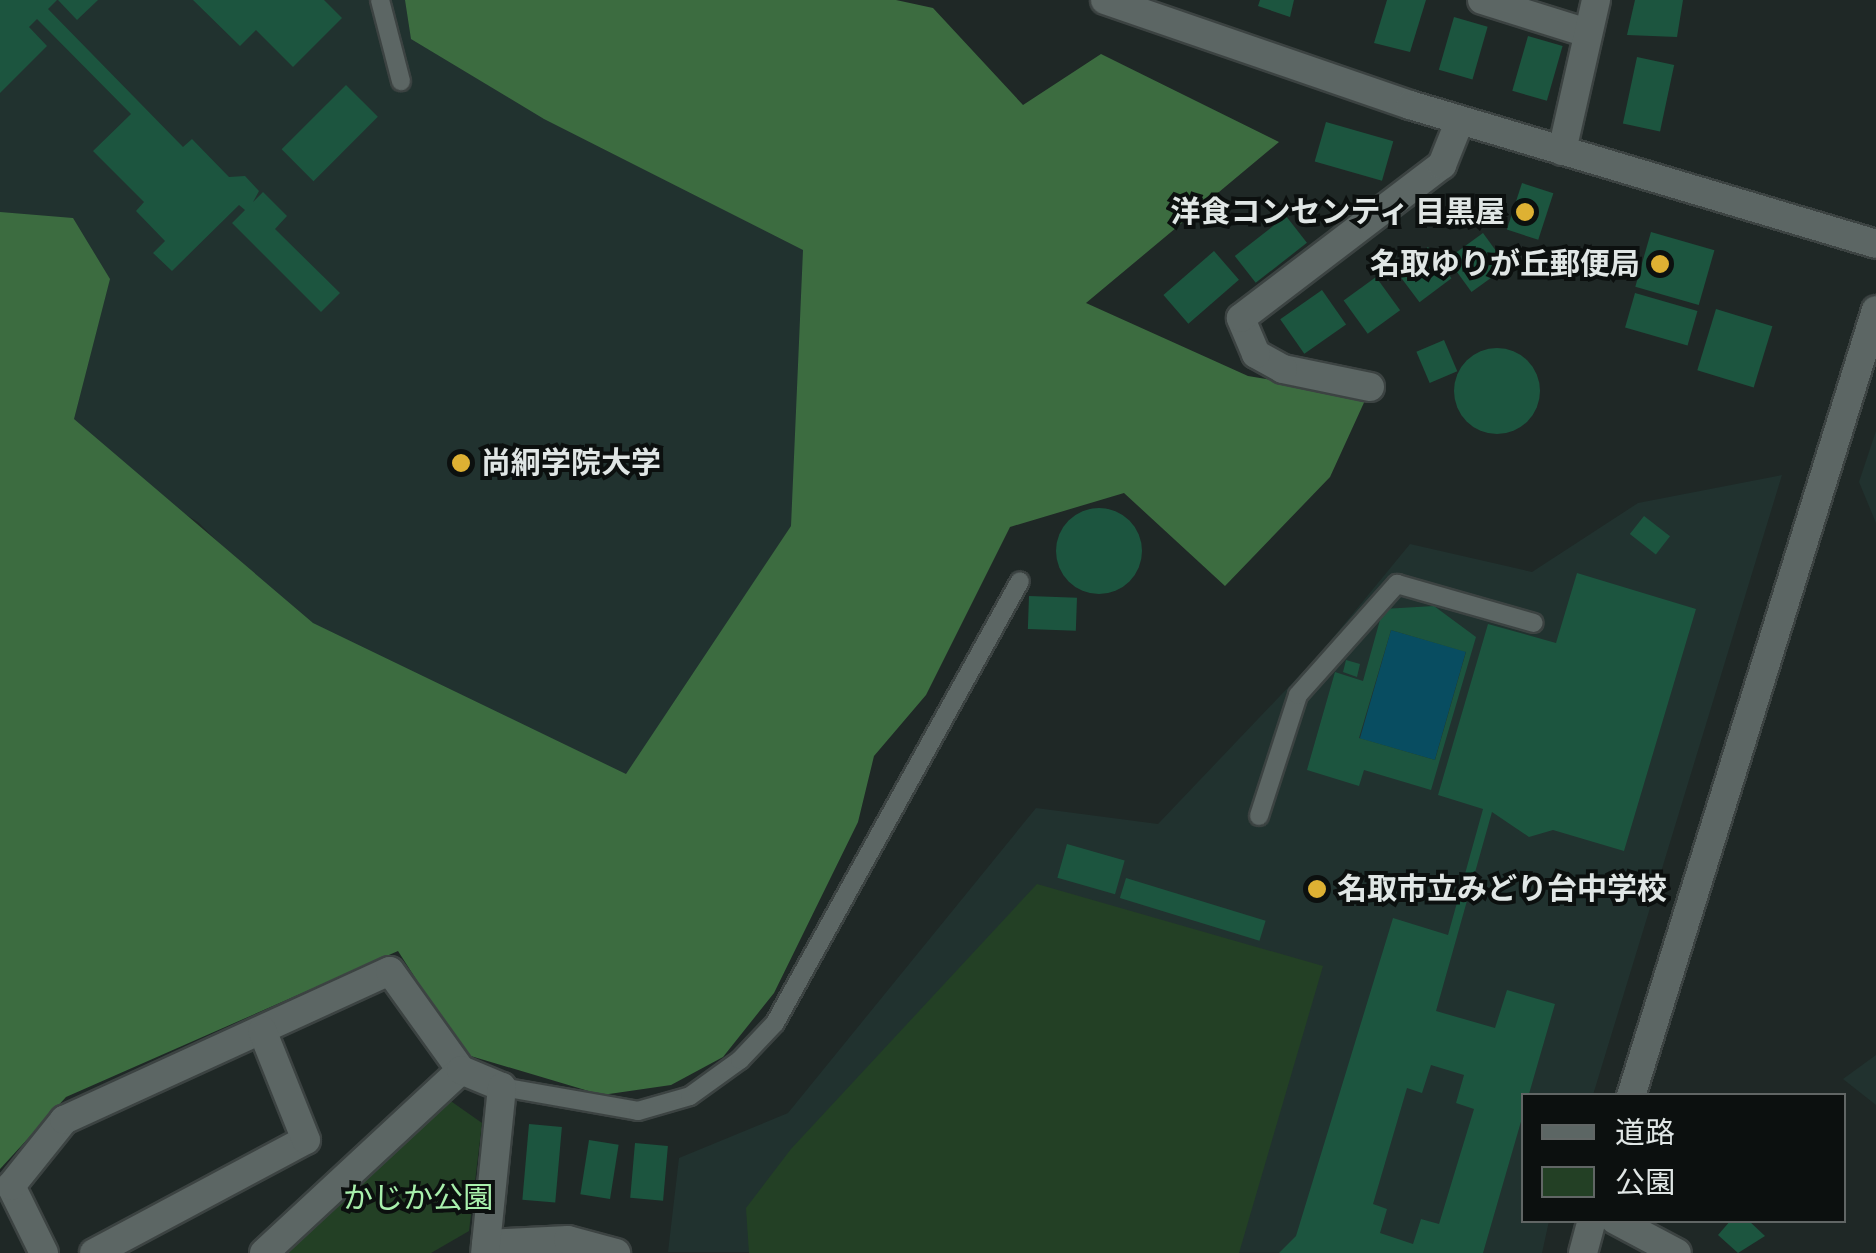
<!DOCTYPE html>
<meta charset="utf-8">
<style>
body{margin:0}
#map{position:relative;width:1876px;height:1253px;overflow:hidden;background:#1f2826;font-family:Poppins,"Noto Sans JP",sans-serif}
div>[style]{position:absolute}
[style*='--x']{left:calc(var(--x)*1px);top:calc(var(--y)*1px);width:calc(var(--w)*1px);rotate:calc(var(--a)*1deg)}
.built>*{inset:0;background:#21322f}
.green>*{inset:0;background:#234025}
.forest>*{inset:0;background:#3c6c40}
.water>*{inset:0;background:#084d61;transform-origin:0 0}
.building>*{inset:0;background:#1c553f;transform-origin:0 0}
.round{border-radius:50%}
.roads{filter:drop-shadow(2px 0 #3c4342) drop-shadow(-2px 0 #3c4342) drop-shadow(0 2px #3c4342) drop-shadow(0 -2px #3c4342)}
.service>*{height:18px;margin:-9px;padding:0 9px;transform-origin:9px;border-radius:9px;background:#5c6664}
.minor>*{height:28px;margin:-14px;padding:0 14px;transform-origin:14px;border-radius:14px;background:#5c6664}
.tertiary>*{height:28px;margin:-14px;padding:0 14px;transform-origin:14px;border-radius:14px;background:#5c6664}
.dots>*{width:28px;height:28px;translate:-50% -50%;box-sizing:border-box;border:5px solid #0c100f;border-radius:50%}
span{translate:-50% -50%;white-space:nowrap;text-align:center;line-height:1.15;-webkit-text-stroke:8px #0c100f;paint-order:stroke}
.poi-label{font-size:30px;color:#e0e6e5;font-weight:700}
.right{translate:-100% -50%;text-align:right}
.left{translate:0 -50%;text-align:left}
.park-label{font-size:30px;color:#a8f0ac}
.legend{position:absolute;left:1521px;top:1093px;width:325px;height:130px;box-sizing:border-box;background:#0c100f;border:2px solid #616665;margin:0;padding:12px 18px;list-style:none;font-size:30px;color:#e0e6e5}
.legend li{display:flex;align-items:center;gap:20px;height:50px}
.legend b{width:50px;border:2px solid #616665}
</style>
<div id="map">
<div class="built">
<div style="clip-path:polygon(0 0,506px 0,829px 165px,821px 543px,666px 831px,474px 800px,198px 522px,0 404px)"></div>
<div style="clip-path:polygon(1876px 431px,1876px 523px,1859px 482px)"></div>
<div style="clip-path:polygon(1782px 475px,1593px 1095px,1524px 1096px,1524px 1220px,1549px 1221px,1542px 1253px,668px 1252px,679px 1158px,788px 1113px,1036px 808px,1158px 824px,1318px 656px,1410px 544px,1532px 572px,1638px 503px)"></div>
<div style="clip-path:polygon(1876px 1055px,1876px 1105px,1843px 1079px)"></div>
</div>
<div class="green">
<div style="clip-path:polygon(1037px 884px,1323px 966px,1239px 1253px,749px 1253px,746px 1208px,791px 1149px)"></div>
<div style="clip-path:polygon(445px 1097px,482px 1123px,469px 1231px,431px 1253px,283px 1253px)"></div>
</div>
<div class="forest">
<div style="clip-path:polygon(405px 0,896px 0,933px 8px,1023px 105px,1101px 54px,1279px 142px,1086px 303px,1248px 376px,1367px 396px,1330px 477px,1225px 586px,1124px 493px,1010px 527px,926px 695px,874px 756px,858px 822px,774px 993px,723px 1057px,671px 1085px,602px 1095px,464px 1054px,398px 951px,66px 1097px,0 1169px,0 212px,73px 218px,110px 279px,74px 419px,313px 623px,626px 774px,791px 526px,803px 250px,544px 119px,411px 39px)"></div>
</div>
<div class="water">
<div style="left:1391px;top:630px;width:78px;height:113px;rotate:16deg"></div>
</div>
<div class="building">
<div style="clip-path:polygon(0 0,57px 0,48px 9px,183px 147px,192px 139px,229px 177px,245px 176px,259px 191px,253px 202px,263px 192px,287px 216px,275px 229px,340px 293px,321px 312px,232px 223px,245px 210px,239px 205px,172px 271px,153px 253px,165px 241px,136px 211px,144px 202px,93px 151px,131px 114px,37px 19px,29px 27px,47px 46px,0 93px)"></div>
<div style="clip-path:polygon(58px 0,98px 0,77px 20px)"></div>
<div style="clip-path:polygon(193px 0,324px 0,342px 18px,293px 67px,256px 30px,240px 46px)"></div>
<div style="clip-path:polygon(1260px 0,1294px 0,1290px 17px,1258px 6px)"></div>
<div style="clip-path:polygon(1387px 0,1426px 0,1410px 52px,1374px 43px)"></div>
<div style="clip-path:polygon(1635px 0,1683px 0,1677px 37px,1627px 35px)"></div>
<div style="left:1454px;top:17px;width:35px;height:55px;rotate:16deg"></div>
<div style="left:1528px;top:36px;width:36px;height:57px;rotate:16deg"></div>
<div style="left:1637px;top:57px;width:38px;height:68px;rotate:12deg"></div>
<div style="left:346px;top:85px;width:45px;height:91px;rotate:45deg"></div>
<div style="left:1326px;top:122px;width:70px;height:41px;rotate:16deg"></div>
<div style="left:1522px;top:183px;width:33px;height:49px;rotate:18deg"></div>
<div style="left:1286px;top:216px;width:34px;height:65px;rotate:52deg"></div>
<div style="left:1651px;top:232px;width:66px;height:57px;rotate:16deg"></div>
<div style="left:1483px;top:233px;width:41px;height:44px;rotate:54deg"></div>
<div style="left:1428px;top:247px;width:39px;height:40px;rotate:53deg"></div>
<div style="left:1214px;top:251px;width:38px;height:67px;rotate:49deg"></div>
<div style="left:1376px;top:277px;width:41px;height:40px;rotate:54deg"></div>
<div style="left:1322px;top:290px;width:42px;height:51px;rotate:55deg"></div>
<div style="left:1635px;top:293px;width:65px;height:36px;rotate:16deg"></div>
<div style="left:1716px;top:309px;width:59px;height:64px;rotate:17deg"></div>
<div style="left:1444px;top:340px;width:34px;height:30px;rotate:67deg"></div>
<div class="round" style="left:1454px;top:348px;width:86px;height:86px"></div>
<div class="round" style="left:1056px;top:508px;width:86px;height:86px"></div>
<div style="left:1644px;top:516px;width:33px;height:23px;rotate:38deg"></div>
<div style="clip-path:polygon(evenodd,1577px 573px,1696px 609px,1624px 851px,1553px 830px,1529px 837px,1492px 812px,1436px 1011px,1495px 1028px,1507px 990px,1555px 1004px,1483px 1253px,1279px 1253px,1296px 1236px,1393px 918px,1448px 935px,1483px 809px,1438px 795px,1488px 624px,1556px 643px,1577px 573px,1431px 1065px,1464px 1075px,1456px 1103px,1474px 1109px,1439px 1224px,1421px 1219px,1413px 1244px,1380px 1233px,1387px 1209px,1373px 1204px,1407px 1088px,1422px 1093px,1431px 1065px)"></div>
<div style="left:1029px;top:596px;width:48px;height:33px;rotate:2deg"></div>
<div style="clip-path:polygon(evenodd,1434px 606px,1476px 637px,1431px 790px,1364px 770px,1359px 786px,1307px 770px,1335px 672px,1363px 681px,1383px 609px,1434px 606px,1391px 630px,1466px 652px,1435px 760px,1359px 738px,1391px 630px)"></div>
<div style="clip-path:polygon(1346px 660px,1360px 664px,1357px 677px,1343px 672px)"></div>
<div style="left:1067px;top:844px;width:60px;height:35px;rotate:16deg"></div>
<div style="left:1126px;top:878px;width:146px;height:21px;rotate:17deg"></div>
<div style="left:529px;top:1124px;width:33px;height:76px;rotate:5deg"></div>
<div style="left:589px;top:1140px;width:30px;height:55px;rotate:9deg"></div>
<div style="left:635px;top:1143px;width:33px;height:55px;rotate:5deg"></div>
<div style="clip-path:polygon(1731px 1220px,1748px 1220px,1765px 1236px,1738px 1253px,1718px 1235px)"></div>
</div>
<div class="roads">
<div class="service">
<div style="--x:380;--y:0;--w:84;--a:75.5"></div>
<div style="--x:1259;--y:816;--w:127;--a:-72.1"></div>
<div style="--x:1298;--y:695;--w:149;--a:-48.3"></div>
<div style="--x:1397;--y:584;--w:142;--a:15.9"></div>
<div style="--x:502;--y:1087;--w:138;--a:10"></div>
<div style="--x:638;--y:1111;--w:54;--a:-16.1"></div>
<div style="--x:690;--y:1096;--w:62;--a:-35.8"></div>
<div style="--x:740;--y:1060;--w:51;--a:-46.6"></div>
<div style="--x:775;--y:1023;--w:505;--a:-61"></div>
</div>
<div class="minor">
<div style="--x:1482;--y:0;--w:110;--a:17.4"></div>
<div style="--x:1562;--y:151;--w:155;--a:-77.3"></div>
<div style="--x:1370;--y:387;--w:89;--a:-168.3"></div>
<div style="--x:1283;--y:369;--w:31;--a:-151"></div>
<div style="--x:1256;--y:354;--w:39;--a:-113"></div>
<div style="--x:1241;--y:318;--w:253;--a:-37.3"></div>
<div style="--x:1442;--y:165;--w:48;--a:-68.2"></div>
<div style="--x:1615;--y:1220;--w:70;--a:28"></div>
<div style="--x:486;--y:1244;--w:82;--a:-2.8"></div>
<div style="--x:568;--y:1240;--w:50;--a:15.2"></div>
<div style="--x:44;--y:1253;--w:75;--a:-116.2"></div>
<div style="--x:11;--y:1186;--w:85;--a:-51.2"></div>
<div style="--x:64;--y:1120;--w:358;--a:-24.6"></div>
<div style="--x:390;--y:971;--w:122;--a:54.4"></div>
<div style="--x:94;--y:1253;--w:240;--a:-28.1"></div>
<div style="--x:306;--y:1140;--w:118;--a:-111.8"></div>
<div style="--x:264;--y:1253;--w:269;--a:-42.9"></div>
<div style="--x:461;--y:1070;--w:44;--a:22.5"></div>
<div style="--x:502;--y:1087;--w:167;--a:95.8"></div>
</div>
<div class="tertiary">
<div style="--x:1105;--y:0;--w:323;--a:19"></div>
<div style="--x:1410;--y:105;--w:486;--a:16.6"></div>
<div style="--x:1631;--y:1096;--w:823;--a:-72.69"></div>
<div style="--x:1583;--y:1253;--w:34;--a:-75"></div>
</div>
</div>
<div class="dots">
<div style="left:1525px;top:212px;background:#deb133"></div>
<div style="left:1660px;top:264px;background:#deb133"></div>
<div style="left:461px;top:463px;background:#deb133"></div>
<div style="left:1317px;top:889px;background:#deb133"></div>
</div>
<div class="poi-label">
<span class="right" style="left:1505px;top:212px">洋食コンセンティ 目黒屋</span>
<span class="right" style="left:1640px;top:264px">名取ゆりが丘郵便局</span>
<span class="left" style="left:481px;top:463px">尚絅学院大学</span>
<span class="left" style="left:1337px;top:889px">名取市立みどり台中学校</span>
</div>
<div class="park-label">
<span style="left:418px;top:1198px">かじか公園</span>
</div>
<ul class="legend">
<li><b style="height:12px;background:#5c6664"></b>道路</li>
<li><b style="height:28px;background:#234025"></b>公園</li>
</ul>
</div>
